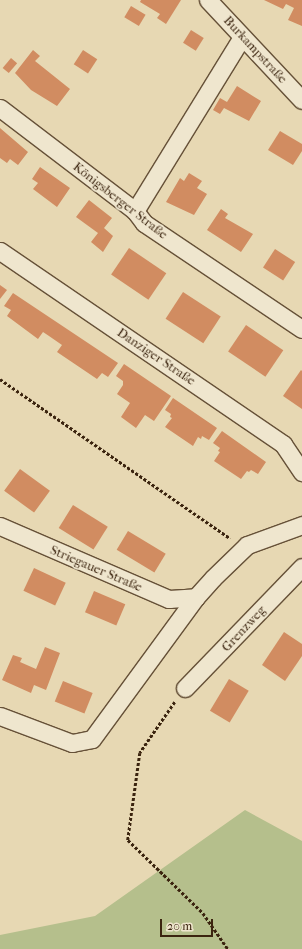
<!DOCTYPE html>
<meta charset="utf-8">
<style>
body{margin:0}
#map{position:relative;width:302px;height:949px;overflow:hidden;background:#e7d8b3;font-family:"IM FELL French Canon",serif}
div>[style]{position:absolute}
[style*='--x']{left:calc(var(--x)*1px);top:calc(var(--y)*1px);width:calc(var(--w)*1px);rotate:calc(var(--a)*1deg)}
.green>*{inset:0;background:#b5bf8c}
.building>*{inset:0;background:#d18c61;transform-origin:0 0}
.path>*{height:2.5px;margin-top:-1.25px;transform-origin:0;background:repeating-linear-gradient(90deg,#3b240f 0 3px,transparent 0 5px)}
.roads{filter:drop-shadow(1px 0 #665138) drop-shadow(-1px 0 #665138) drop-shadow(0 1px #665138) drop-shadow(0 -1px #665138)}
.minor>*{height:17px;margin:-8.5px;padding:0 8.5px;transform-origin:8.5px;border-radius:8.5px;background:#efe6ce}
span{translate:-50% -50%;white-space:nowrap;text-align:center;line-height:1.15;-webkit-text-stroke:3.5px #efe6ce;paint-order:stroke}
.street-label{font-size:13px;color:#3b240f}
.scale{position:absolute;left:160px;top:919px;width:53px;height:18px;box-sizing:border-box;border:2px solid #3b240f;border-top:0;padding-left:5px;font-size:12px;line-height:14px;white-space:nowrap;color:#3b240f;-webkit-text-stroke:3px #efe6ce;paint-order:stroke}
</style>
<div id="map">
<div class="green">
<div style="clip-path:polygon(245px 810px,302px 841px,302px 949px,0 949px,0 935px,95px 916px)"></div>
</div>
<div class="building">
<div style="clip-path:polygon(141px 0,181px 0,166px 24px,157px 18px,160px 14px,140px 2px)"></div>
<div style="clip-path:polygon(264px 0,302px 0,302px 26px,288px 20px,294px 8px,286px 4px,283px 9px)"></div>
<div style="left:131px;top:6px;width:17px;height:13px;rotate:31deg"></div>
<div style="left:191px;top:30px;width:15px;height:15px;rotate:32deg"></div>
<div style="clip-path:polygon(33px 50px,40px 56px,35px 61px,70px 89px,57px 106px,31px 90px,15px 73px)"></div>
<div style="left:83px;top:50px;width:17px;height:17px;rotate:33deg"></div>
<div style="left:11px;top:58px;width:8px;height:13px;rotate:40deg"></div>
<div style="clip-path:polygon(237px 86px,261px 101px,249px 121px,224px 108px,220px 114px,213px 110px,220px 98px,227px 102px)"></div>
<div style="clip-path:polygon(0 128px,28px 152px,18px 165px,10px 159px,7px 163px,0 158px)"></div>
<div style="clip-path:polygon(280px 131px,302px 144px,302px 151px,293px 165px,268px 150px)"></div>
<div style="clip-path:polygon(40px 167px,70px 188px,57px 207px,33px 189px,38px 183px,32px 179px)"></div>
<div style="clip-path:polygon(189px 173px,202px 181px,197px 188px,207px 194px,194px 215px,166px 202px,180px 178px,184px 181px)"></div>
<div style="clip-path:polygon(89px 200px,112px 218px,104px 228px,113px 236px,103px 252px,91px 242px,98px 233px,76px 217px)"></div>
<div style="clip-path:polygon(221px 209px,228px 214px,225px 218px,253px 234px,241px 252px,207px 230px)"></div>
<div style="left:129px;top:248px;width:45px;height:32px;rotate:34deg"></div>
<div style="left:275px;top:249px;width:24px;height:22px;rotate:33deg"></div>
<div style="clip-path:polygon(0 285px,7px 290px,0 299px)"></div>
<div style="left:183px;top:292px;width:45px;height:32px;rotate:33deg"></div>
<div style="clip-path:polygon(13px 293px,118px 363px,108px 377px,102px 373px,97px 379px,57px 352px,62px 345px,49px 336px,43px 332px,38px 339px,7px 316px,11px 310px,4px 306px)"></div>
<div style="left:246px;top:325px;width:45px;height:32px;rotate:34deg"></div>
<div style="clip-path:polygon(124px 364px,171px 396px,154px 421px,145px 415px,136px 428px,121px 417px,130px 403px,117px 394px,123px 385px,123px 381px,116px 376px)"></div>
<div style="clip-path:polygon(301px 370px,302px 371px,302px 409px,283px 396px)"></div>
<div style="clip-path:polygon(173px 398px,217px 428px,209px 440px,202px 436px,201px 439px,198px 437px,193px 446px,165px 427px,172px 418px,170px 417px,171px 414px,165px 410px)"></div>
<div style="clip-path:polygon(222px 431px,266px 462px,258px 474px,251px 470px,249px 472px,247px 471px,241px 479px,214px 461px,220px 452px,218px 451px,220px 448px,213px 443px)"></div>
<div style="left:20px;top:469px;width:37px;height:27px;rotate:36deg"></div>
<div style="left:73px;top:505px;width:41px;height:27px;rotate:32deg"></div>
<div style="left:128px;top:531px;width:44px;height:22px;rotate:31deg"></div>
<div style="left:34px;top:568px;width:35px;height:25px;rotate:25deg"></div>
<div style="left:94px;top:591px;width:34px;height:23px;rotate:23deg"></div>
<div style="clip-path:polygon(284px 632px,302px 644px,302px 656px,285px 681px,262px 665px)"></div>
<div style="clip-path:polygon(45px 647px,60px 653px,46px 690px,34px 685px,31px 693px,2px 680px,13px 655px,22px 658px,20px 662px,36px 669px)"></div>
<div style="left:229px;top:679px;width:23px;height:37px;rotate:31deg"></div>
<div style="left:63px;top:681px;width:32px;height:22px;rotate:22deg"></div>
</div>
<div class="path">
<div style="--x:0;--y:379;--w:280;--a:34.7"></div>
<div style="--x:175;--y:702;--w:62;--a:124.5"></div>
<div style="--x:140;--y:753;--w:88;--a:97.9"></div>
<div style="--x:128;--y:840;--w:105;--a:44.2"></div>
<div style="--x:203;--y:913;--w:44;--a:55.2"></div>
</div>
<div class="roads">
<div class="minor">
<div style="--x:208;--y:0;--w:137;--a:46.8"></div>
<div style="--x:0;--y:108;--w:170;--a:37.3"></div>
<div style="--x:135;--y:211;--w:15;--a:53"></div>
<div style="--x:144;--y:223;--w:190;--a:33.9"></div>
<div style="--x:135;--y:211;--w:204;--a:-58.4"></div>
<div style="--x:0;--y:251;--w:343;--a:34.3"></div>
<div style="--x:283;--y:444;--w:34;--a:56"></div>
<div style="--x:0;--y:526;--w:184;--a:23.4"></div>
<div style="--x:169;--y:599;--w:27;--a:-4"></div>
<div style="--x:185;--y:688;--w:168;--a:-46"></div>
<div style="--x:0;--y:716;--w:77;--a:20.6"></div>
<div style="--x:72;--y:743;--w:20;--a:-11"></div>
<div style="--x:92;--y:739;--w:176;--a:-53.8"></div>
<div style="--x:196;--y:597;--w:25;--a:-48"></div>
<div style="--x:213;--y:578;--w:47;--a:-44.1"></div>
<div style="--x:247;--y:545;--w:59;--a:-20"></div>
</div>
</div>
<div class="street-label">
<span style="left:255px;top:50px;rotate:47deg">Burkampstraße</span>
<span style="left:120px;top:201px;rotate:38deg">Königsberger Straße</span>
<span style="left:156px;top:357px;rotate:34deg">Danziger Straße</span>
<span style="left:96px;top:569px;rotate:23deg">Striegauer Straße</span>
<span style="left:244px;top:629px;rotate:-47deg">Grenzweg</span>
</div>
<div class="scale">20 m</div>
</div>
